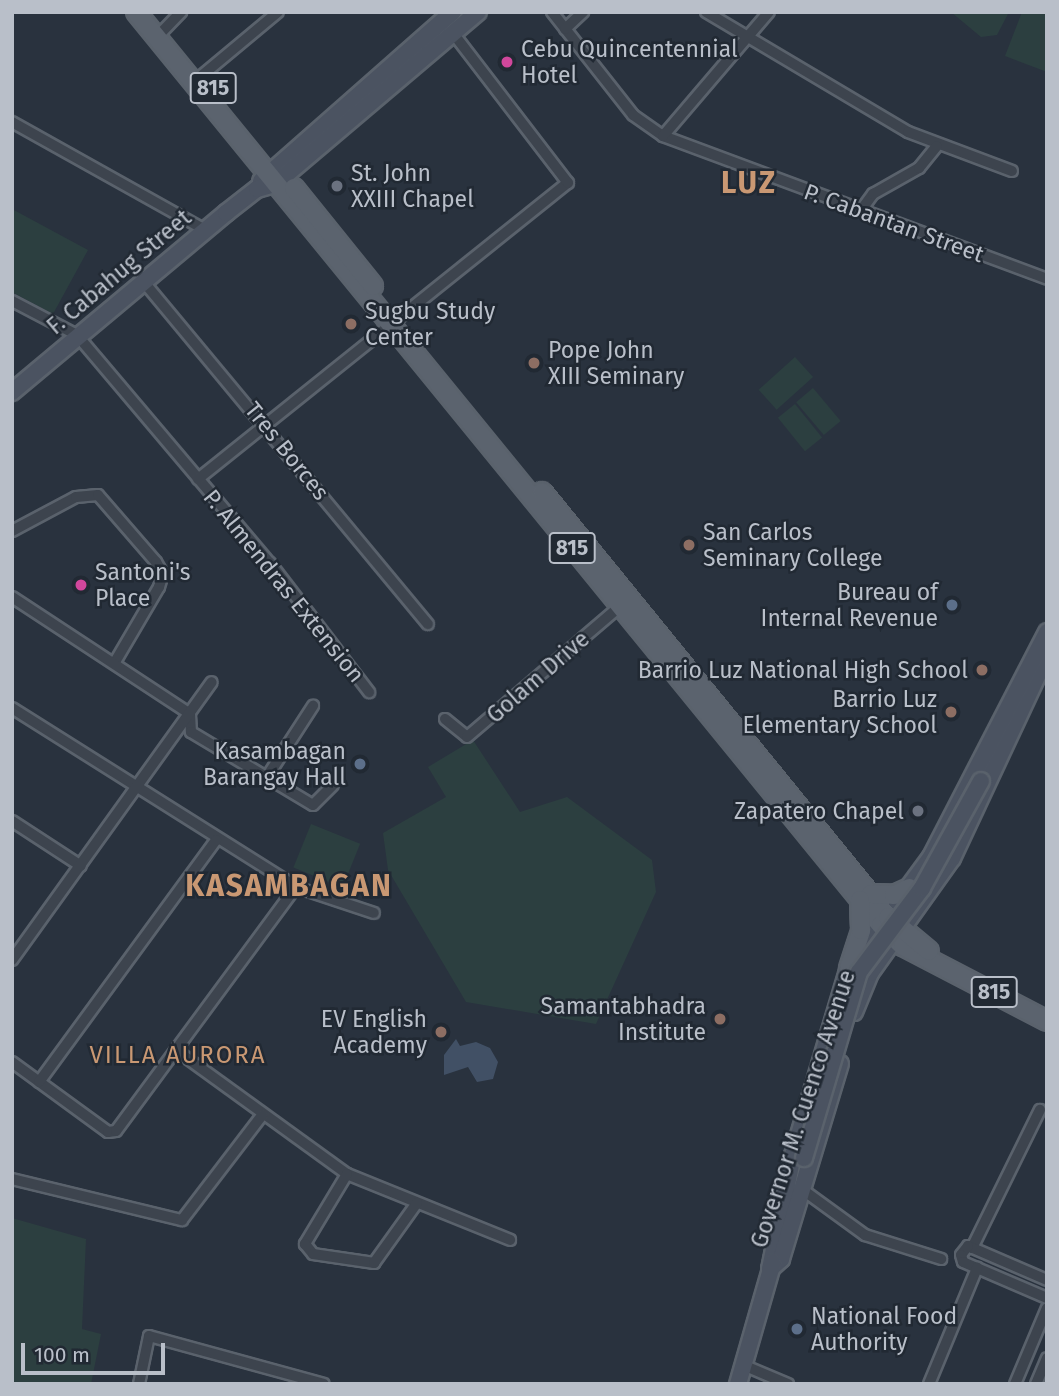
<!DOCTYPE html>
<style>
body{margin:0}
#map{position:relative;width:1059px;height:1396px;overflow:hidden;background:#29323e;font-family:"Fira Sans",sans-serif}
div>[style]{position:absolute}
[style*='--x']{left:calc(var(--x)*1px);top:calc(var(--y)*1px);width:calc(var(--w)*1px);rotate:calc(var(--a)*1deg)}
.green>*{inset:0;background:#2c3f40;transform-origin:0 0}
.water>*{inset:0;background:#415065}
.roads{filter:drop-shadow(2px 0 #5a626c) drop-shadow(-2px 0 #5a626c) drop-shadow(0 2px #5a626c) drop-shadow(0 -2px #5a626c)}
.minor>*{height:10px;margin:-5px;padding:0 5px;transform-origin:5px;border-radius:5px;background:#3d444e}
.secondary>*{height:16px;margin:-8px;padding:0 8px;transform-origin:8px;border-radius:8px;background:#4b5361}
.primary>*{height:18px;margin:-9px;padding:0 9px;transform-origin:9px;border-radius:9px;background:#5b636e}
.bridges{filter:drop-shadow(2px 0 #5a626c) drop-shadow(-2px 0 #5a626c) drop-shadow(0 2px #5a626c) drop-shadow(0 -2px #5a626c)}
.secondary-bridge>*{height:16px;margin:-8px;padding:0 8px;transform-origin:8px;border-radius:8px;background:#4b5361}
.dots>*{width:19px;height:19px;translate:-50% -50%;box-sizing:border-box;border:4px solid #212933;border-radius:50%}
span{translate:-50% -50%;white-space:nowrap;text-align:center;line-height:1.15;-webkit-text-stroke:5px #212933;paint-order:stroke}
.shield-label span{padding:2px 5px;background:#212933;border:2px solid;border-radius:5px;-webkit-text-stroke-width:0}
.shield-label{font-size:21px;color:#b9bfc9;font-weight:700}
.poi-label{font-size:23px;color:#b9bfc9}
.left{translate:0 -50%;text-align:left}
.right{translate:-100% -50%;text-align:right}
.street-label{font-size:23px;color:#b9bfc9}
.neighbourhood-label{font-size:24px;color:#c99873;letter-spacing:2px}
.district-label{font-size:30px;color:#c99873;font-weight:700;letter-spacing:2px}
.frame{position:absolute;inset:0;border:14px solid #b9bfc9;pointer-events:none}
.scale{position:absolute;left:21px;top:1343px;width:144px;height:32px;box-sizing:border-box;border:4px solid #b9bfc9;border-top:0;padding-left:9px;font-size:21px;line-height:24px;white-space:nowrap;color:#b9bfc9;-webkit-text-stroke:5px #212933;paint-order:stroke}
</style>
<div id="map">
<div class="green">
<div style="clip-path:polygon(951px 12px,1009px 12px,997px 35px,981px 37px)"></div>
<div style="clip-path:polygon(1022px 12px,1047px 12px,1047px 72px,1005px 56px)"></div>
<div style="clip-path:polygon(12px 209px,88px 250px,53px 314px,12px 292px)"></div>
<div style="left:795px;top:357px;width:27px;height:49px;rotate:48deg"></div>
<div style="left:813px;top:388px;width:43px;height:22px;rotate:50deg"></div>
<div style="left:795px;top:404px;width:43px;height:22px;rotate:51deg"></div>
<div style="clip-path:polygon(473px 740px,520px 812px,567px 797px,652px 860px,656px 892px,596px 1024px,466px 1002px,388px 870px,383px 833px,446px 797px,428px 767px)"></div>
<div style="left:311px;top:824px;width:53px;height:47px;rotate:22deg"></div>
<div style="clip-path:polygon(12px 1218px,86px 1239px,82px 1329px,101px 1334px,91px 1384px,12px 1384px)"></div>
</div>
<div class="water">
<div style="clip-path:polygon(456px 1039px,460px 1046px,476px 1042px,490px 1048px,498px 1062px,493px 1079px,477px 1082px,468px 1067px,444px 1075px,444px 1055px)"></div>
</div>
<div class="roads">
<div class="minor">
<div style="--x:552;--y:12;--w:131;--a:51.8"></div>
<div style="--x:633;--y:115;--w:37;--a:35"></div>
<div style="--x:663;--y:136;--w:410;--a:20.4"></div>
<div style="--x:706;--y:12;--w:235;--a:30.7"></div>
<div style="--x:908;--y:132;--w:111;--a:20.6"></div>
<div style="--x:565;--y:29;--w:25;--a:-43"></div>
<div style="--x:157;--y:37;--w:35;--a:-46"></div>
<div style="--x:194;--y:82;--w:109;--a:-39.8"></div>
<div style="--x:12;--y:122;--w:221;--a:29.2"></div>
<div style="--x:663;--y:136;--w:163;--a:-49.5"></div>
<div style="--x:862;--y:209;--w:19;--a:-54"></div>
<div style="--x:873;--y:194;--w:53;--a:-29.5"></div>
<div style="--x:919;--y:168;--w:28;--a:-51"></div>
<div style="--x:143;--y:281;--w:446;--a:50.3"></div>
<div style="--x:12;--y:301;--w:73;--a:27.6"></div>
<div style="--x:77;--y:335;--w:299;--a:49.8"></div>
<div style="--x:270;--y:563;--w:163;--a:52.5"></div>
<div style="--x:198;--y:479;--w:474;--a:-38.7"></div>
<div style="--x:568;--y:183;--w:189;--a:-127.5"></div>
<div style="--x:12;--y:531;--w:72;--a:-28"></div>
<div style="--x:76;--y:497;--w:22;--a:-5"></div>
<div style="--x:98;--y:495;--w:89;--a:49.1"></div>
<div style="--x:156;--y:562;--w:14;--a:60"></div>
<div style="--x:163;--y:574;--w:14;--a:107"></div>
<div style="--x:159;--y:587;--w:87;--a:120.4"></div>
<div style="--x:12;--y:597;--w:213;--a:33.3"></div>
<div style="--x:190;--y:714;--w:18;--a:87"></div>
<div style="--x:191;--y:732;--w:142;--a:30.9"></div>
<div style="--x:313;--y:805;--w:28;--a:-45"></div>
<div style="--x:12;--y:708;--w:336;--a:32.2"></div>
<div style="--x:296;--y:887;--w:82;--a:18.4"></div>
<div style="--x:445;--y:719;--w:28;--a:39"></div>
<div style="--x:467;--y:737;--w:208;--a:-40.5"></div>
<div style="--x:267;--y:777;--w:85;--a:-57.1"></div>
<div style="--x:12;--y:821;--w:82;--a:33.1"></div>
<div style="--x:12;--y:960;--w:342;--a:-54.3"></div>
<div style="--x:177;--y:1051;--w:210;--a:35.9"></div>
<div style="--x:347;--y:1174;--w:176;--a:22"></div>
<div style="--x:12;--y:1062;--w:119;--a:36.1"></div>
<div style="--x:108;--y:1132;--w:8;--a:-7"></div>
<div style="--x:116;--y:1131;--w:303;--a:-53.6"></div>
<div style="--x:39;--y:1082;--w:300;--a:-53.8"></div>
<div style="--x:347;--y:1174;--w:82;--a:121"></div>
<div style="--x:305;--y:1244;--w:13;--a:51"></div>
<div style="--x:313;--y:1254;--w:62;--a:8.4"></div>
<div style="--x:374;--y:1263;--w:74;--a:-54.4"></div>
<div style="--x:12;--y:1179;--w:175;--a:13.6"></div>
<div style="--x:182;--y:1220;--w:133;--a:-52.6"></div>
<div style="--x:803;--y:1190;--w:77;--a:36"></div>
<div style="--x:865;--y:1235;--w:80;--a:17.5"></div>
<div style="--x:972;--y:1248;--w:154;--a:-63.8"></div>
<div style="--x:1047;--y:1280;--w:86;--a:-156.7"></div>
<div style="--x:968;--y:1246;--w:11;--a:128"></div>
<div style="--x:961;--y:1255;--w:7;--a:74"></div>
<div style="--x:963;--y:1262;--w:91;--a:23.2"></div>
<div style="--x:743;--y:1365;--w:49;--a:22.9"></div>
<div style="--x:139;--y:1384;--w:49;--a:-78.2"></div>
<div style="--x:149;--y:1336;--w:181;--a:15.3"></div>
<div style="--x:929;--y:1384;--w:126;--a:-67.5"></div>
<div style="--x:1015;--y:1384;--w:82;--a:-67.2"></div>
<div style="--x:1036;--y:1384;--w:28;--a:-67"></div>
</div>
<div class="secondary">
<div style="--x:261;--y:181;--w:256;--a:-41.4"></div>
<div style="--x:12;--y:392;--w:279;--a:-39.9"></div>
<div style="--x:226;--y:213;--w:39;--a:-38"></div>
<div style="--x:257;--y:189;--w:19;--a:-16"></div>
<div style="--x:275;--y:184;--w:266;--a:-40.3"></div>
<div style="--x:854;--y:1012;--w:42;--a:-67.7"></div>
<div style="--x:870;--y:973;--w:141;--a:-54.5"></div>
<div style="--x:952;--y:858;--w:224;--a:-64.9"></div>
<div style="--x:770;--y:1269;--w:116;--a:-78.6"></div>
<div style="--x:793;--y:1155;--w:193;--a:-73.4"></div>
<div style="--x:848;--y:970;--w:140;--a:-53.7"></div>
<div style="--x:931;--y:857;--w:253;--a:-62.7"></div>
<div style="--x:770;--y:1269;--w:15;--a:-42"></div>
<div style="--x:781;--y:1259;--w:204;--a:-73.2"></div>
<div style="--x:738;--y:1384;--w:127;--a:-74"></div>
</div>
<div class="primary">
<div style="--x:136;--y:12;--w:1178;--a:50.79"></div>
<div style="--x:881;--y:925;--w:30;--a:44"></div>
<div style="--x:903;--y:946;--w:162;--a:27.5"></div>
<div style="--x:294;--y:188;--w:126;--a:51.1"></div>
<div style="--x:542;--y:492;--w:548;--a:50.85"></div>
<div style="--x:888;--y:917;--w:53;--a:39.7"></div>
<div style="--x:871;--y:894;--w:23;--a:2"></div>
<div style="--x:894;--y:895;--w:17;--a:-24"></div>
<div style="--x:849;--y:968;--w:40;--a:-72"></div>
<div style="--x:861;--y:930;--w:30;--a:-92"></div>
</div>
</div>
<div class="bridges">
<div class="secondary-bridge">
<div style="--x:804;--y:1158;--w:194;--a:-73.5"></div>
<div style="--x:859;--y:972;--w:105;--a:-53.1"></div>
<div style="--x:922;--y:888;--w:122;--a:-61.1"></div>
</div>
</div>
<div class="dots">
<div style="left:507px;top:62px;background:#d1479c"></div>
<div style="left:337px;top:186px;background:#6b7280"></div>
<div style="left:351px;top:324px;background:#8d6e63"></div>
<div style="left:534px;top:363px;background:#8d6e63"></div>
<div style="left:689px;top:545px;background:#8d6e63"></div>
<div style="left:81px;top:585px;background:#d1479c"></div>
<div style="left:952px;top:605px;background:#5c6f8a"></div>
<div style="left:982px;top:670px;background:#8d6e63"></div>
<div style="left:951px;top:712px;background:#8d6e63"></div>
<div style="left:360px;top:764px;background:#5c6f8a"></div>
<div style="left:918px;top:811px;background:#6b7280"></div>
<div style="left:720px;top:1019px;background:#8d6e63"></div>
<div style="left:441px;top:1032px;background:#8d6e63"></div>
<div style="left:797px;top:1329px;background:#5c6f8a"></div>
</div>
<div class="shield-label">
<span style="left:213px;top:88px">815</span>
<span style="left:572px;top:548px">815</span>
<span style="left:994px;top:992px">815</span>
</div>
<div class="poi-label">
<span class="left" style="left:521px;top:62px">Cebu Quincentennial<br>Hotel</span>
<span class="left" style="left:351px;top:186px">St. John<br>XXIII Chapel</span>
<span class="left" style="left:365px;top:324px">Sugbu Study<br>Center</span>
<span class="left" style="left:548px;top:363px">Pope John<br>XIII Seminary</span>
<span class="left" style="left:703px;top:545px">San Carlos<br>Seminary College</span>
<span class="left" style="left:95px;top:585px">Santoni's<br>Place</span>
<span class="right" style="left:938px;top:605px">Bureau of<br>Internal Revenue</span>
<span class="right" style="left:968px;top:670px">Barrio Luz National High School</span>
<span class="right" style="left:937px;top:712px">Barrio Luz<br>Elementary School</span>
<span class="right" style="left:346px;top:764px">Kasambagan<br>Barangay Hall</span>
<span class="right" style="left:904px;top:811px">Zapatero Chapel</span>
<span class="right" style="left:706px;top:1019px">Samantabhadra<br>Institute</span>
<span class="right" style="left:427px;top:1032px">EV English<br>Academy</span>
<span class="left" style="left:811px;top:1329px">National Food<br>Authority</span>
</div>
<div class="street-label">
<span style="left:894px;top:223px;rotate:20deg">P. Cabantan Street</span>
<span style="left:119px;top:272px;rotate:-40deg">F. Cabahug Street</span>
<span style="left:287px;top:451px;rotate:51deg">Tres Borces</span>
<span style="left:284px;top:586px;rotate:51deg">P. Almendras Extension</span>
<span style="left:538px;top:677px;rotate:-41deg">Golam Drive</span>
<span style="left:803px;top:1109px;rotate:-72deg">Governor M. Cuenco Avenue</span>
</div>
<div class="neighbourhood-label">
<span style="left:178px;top:1056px">VILLA AURORA</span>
</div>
<div class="district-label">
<span style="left:749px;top:183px">LUZ</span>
<span style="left:289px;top:886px">KASAMBAGAN</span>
</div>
<div class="frame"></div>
<div class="scale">100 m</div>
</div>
